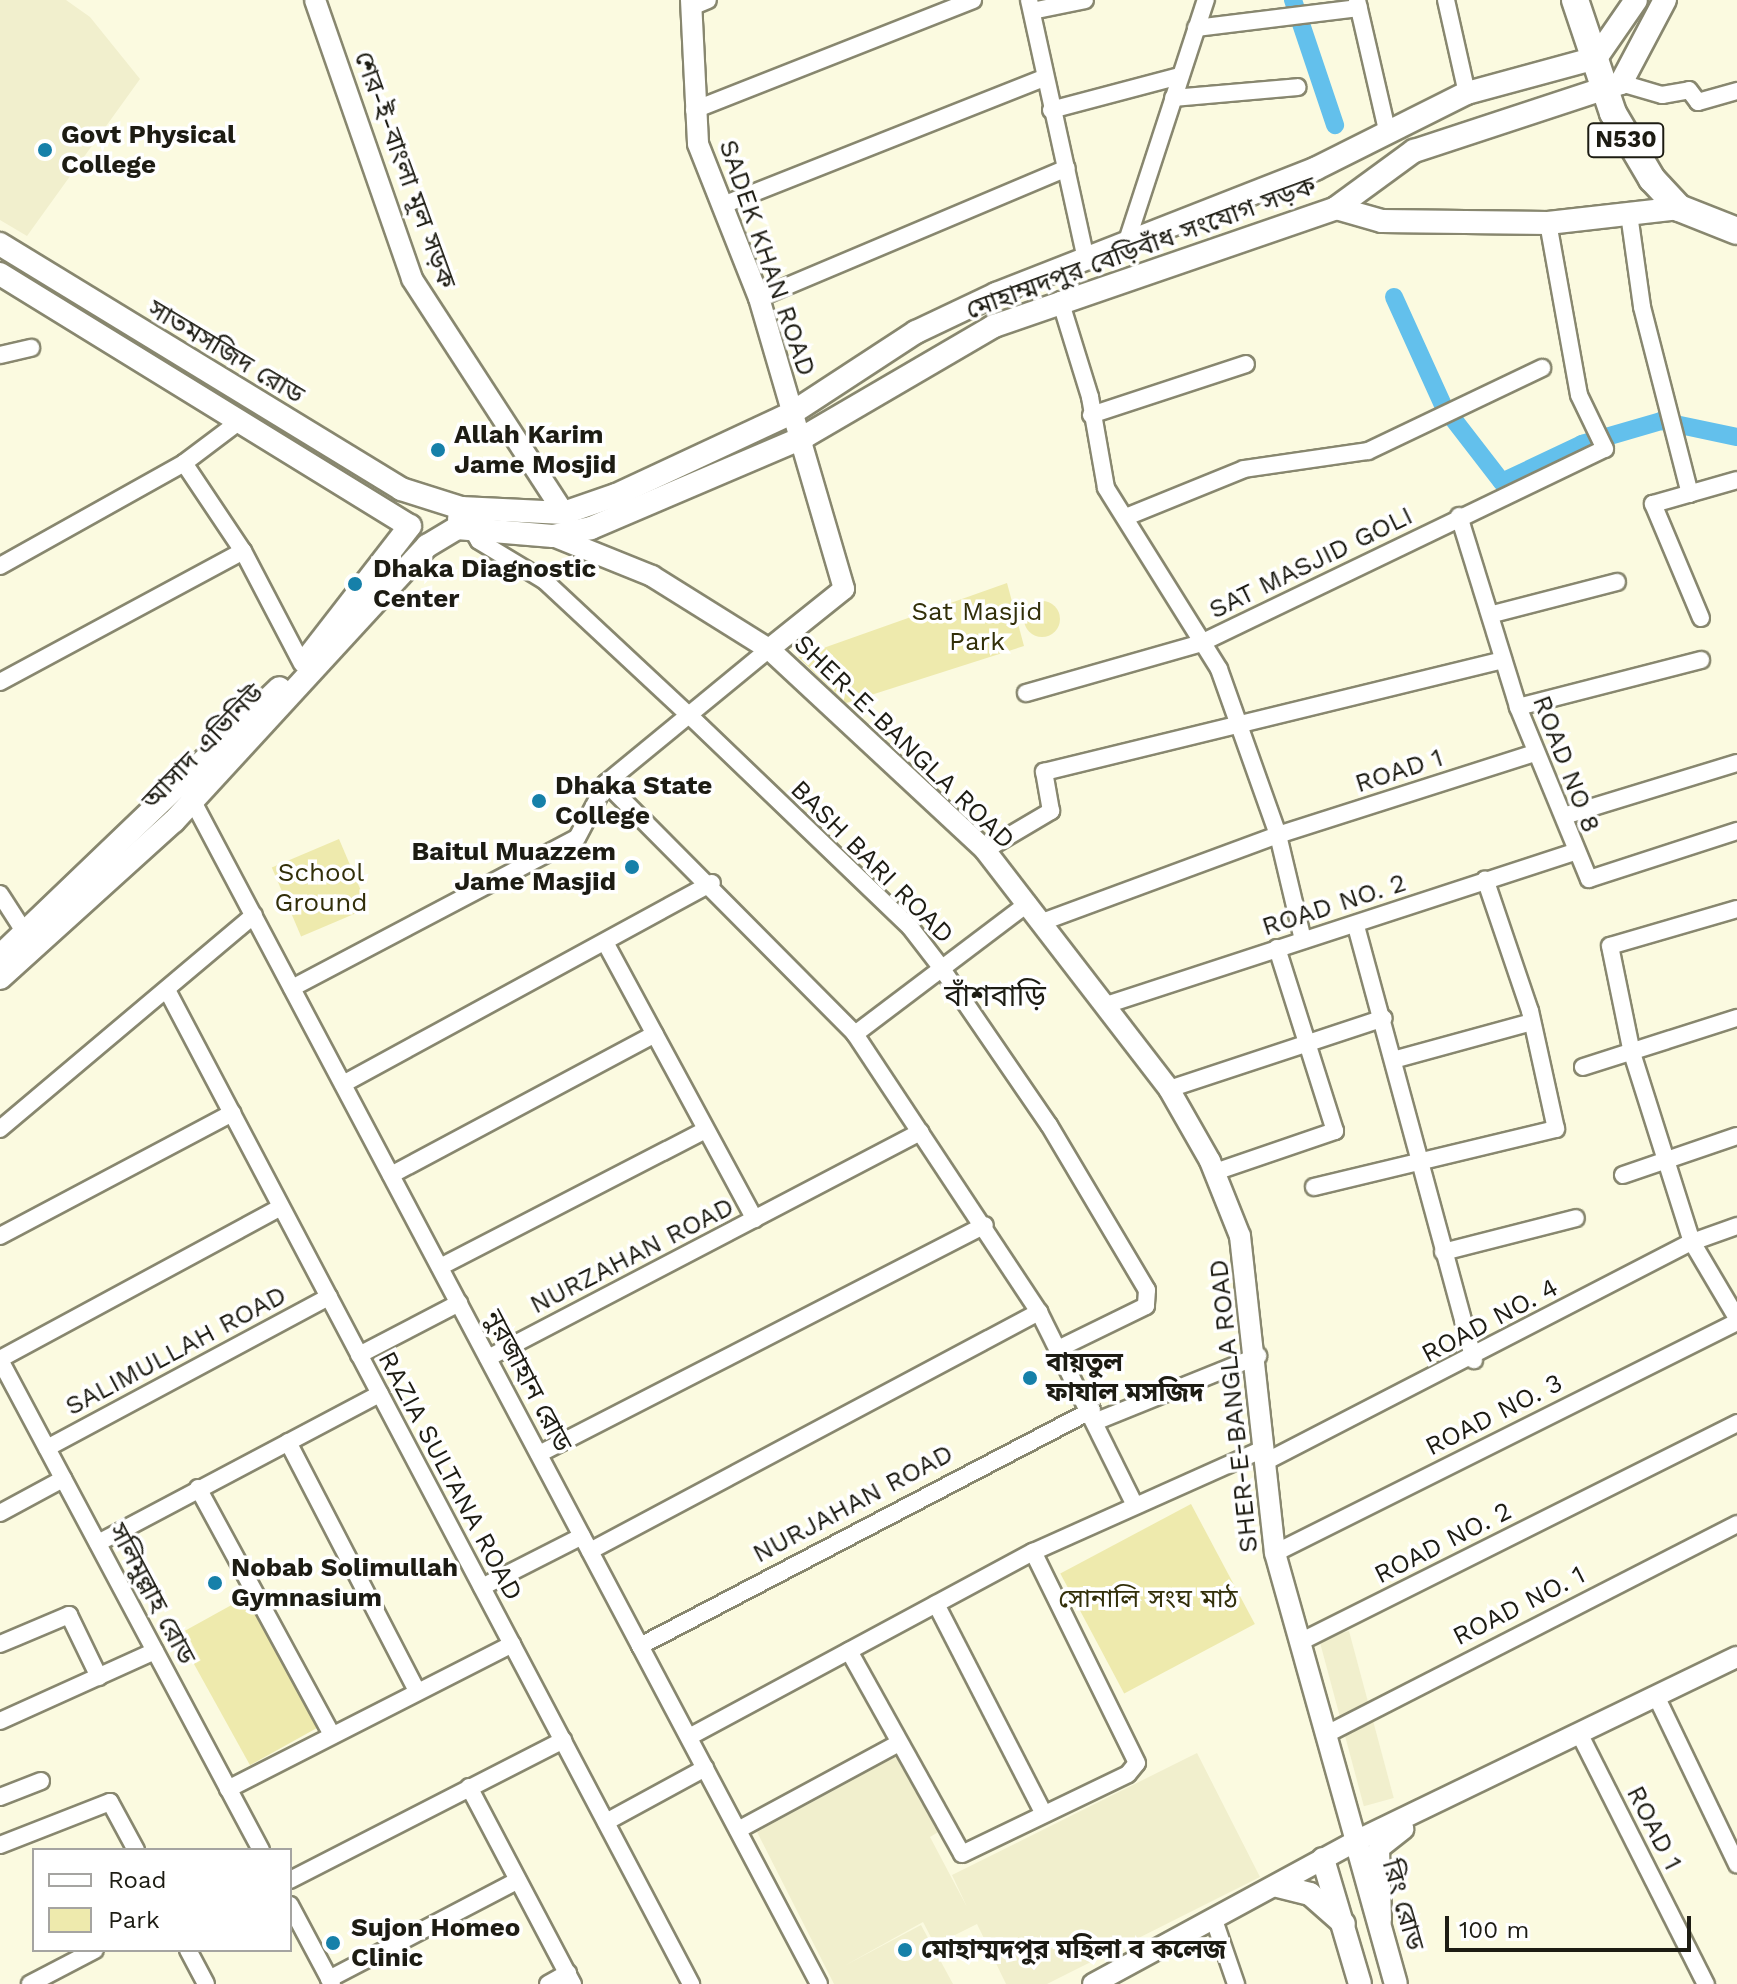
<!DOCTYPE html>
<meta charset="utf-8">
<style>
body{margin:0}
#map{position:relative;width:1737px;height:1984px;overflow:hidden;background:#fbfae0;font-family:"Work Sans","Noto Sans Bengali",sans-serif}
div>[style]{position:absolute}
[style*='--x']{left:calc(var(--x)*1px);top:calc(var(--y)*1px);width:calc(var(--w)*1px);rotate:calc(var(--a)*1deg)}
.built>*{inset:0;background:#f1efcd;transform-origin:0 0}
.green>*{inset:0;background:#eeeaad;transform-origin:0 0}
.round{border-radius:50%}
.canal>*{height:18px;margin:-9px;padding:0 9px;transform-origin:9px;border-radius:9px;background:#63c0ec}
.roads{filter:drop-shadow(2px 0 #88876f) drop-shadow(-2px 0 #88876f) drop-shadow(0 2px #88876f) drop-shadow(0 -2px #88876f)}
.minor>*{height:16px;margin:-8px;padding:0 8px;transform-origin:8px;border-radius:8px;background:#fff}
.tertiary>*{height:20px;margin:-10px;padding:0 10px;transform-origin:10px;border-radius:10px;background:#fff}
.secondary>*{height:22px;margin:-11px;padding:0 11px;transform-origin:11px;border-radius:11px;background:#fff}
.trunk>*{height:26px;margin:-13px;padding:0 13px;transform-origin:13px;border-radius:13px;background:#fff}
.dots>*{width:22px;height:22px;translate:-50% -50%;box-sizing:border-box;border:4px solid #fff;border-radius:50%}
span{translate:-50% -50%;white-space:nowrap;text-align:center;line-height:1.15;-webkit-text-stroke:7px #fff;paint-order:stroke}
.shield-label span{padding:2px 6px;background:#fff;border:2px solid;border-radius:6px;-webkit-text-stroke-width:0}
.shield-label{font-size:24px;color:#1d1c13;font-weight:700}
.poi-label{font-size:26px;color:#1d1c13;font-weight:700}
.left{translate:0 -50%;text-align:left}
.right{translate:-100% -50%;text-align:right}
.street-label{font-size:26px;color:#1d1c13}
.park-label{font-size:26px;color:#322f09}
.quarter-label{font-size:30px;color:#1d1c13}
.legend{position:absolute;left:32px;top:1848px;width:260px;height:104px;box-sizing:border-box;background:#fff;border:2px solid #a5a4a1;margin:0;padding:10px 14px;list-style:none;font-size:24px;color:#1d1c13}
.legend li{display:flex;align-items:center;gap:16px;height:40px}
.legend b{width:40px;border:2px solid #a5a4a1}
.scale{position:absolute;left:1445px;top:1916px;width:246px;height:36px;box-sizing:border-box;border:4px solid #1d1c13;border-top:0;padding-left:10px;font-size:24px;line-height:28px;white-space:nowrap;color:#1d1c13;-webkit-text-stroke:6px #fff;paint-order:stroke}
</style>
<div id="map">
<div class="built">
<div style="clip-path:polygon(0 0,66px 0,90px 17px,140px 79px,27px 236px,0 220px)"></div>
<div style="left:1349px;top:1631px;width:173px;height:31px;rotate:75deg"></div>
<div style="clip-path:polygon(1197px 1753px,1260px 1877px,1047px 1984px,1006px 1984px,977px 1924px,935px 1945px,923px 1922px,844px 1966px,921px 1925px,953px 1984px,834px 1984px,757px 1832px,899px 1755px,940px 1831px,930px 1837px,967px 1907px,952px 1875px)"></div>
</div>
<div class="green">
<div style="clip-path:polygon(1007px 583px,1024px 646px,846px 703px,798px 657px)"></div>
<div class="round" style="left:1024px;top:601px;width:36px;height:36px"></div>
<div style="left:339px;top:839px;width:75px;height:73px;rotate:67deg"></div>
<div style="left:1191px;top:1504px;width:136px;height:148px;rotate:62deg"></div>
<div style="left:246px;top:1597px;width:149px;height:78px;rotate:61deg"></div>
</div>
<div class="canal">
<div style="--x:1293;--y:0;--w:132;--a:71.4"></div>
<div style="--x:1394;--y:297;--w:121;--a:65.6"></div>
<div style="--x:1444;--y:407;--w:95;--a:52.3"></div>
<div style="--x:1502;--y:482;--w:89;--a:-25.4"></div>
<div style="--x:1582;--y:444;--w:82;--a:-16.2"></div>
<div style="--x:1661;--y:421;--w:78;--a:11.9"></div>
</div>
<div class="roads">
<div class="minor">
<div style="--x:1029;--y:0;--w:260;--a:77.6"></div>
<div style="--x:1357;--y:0;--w:133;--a:77"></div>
<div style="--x:1446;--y:0;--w:95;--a:77.3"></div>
<div style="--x:694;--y:6;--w:15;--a:-23"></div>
<div style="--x:1032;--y:11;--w:54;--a:-11.7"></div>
<div style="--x:1196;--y:28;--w:164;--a:-7"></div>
<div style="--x:1621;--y:83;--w:43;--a:16.3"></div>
<div style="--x:1662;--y:95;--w:27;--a:-10"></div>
<div style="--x:1689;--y:90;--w:15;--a:53"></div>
<div style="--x:1698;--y:102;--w:41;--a:-15.8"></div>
<div style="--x:1173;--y:98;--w:125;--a:-5"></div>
<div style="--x:694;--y:110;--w:300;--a:-21.5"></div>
<div style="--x:1051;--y:110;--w:133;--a:-14.8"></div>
<div style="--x:723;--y:205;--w:345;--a:-21.6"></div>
<div style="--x:1629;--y:214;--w:94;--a:82"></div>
<div style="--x:1642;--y:307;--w:193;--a:75.6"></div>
<div style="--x:1127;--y:241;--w:254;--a:-71.9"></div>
<div style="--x:759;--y:298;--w:334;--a:-22.9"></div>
<div style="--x:1060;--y:300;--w:102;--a:72.8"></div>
<div style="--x:1090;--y:397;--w:92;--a:80"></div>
<div style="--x:1106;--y:488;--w:213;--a:58"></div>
<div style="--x:1219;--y:669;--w:176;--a:70.4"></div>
<div style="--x:1278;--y:835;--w:108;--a:76.6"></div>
<div style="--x:0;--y:355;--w:32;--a:-13"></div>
<div style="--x:1091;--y:415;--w:163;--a:-18.2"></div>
<div style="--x:184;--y:463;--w:106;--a:56.2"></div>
<div style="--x:243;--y:551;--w:127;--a:62.4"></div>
<div style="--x:1459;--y:516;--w:200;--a:72.8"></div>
<div style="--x:1518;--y:707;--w:186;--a:67.6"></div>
<div style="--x:1589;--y:879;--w:156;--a:-18"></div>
<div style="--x:1126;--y:517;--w:127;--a:-22.1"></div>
<div style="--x:1244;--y:469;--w:125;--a:-8.3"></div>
<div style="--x:1368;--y:451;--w:193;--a:-25.5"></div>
<div style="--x:470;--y:526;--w:17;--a:59"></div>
<div style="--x:479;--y:541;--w:77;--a:31.2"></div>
<div style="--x:545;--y:581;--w:198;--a:43"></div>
<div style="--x:690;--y:716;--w:305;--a:43.8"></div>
<div style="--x:910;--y:927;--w:49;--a:52.4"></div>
<div style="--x:940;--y:966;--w:193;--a:55.6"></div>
<div style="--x:1049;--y:1125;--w:192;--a:59.3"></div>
<div style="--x:1147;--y:1290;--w:16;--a:94"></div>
<div style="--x:1146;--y:1306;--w:96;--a:154"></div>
<div style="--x:0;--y:566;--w:211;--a:-29.2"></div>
<div style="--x:184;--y:463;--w:65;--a:-36.9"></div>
<div style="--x:1493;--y:614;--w:128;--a:-14.5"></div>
<div style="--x:1701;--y:618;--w:124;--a:-112.8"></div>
<div style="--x:1653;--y:504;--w:87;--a:-15.9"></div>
<div style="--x:0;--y:682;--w:276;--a:-28.3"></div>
<div style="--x:1026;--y:693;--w:182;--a:-15.9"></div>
<div style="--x:1201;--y:643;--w:448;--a:-25.7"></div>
<div style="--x:1605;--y:449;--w:60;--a:-115.7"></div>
<div style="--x:1579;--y:395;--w:175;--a:-100.2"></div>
<div style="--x:1518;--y:707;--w:189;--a:-14.4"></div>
<div style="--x:606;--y:783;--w:354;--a:45.2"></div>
<div style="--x:855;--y:1034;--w:333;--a:56.5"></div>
<div style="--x:1039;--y:1312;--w:213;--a:63.6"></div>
<div style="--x:189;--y:794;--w:1346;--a:62.1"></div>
<div style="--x:1567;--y:815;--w:178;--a:-17"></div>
<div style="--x:985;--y:850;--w:77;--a:-30.6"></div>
<div style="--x:1051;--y:811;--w:40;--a:-100"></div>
<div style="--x:1044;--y:772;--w:472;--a:-13.7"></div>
<div style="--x:0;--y:894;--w:54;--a:57.2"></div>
<div style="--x:1737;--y:909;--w:132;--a:163.8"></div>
<div style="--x:1610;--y:946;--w:109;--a:78.4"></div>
<div style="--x:1632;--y:1053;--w:198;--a:72.4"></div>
<div style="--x:1692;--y:1242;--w:88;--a:59.4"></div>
<div style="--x:1045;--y:921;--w:248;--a:-20.3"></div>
<div style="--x:1278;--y:835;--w:270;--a:-17.7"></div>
<div style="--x:1356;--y:926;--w:450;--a:74.8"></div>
<div style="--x:606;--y:944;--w:313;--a:61.6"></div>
<div style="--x:292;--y:988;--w:322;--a:-27.8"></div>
<div style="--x:577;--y:838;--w:62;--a:-62.2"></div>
<div style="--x:606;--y:783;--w:211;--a:-39.4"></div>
<div style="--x:167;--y:990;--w:1124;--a:62.2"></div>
<div style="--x:1109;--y:1004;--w:490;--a:-18.1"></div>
<div style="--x:855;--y:1034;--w:217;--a:-37.1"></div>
<div style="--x:1393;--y:1060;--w:144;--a:-15.3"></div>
<div style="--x:1583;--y:1067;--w:162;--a:-17.7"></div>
<div style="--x:343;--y:1084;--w:420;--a:-28.6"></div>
<div style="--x:1169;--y:1089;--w:226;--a:-18.3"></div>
<div style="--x:0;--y:1129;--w:332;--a:-40.1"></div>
<div style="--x:1215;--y:1172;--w:127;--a:-18.9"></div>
<div style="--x:1335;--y:1131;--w:192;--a:-107.6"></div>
<div style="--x:391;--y:1175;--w:299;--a:-28.1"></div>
<div style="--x:1623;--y:1175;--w:120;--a:-18.9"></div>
<div style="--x:1314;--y:1187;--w:249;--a:-13.5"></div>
<div style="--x:1556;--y:1129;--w:121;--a:-102.4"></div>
<div style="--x:1530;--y:1011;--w:139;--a:-108.8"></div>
<div style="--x:0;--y:1236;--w:263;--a:-27.9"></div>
<div style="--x:1443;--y:1252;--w:137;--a:-14.3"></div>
<div style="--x:440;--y:1267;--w:299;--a:-27.3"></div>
<div style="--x:359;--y:1355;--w:113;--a:-27.5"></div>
<div style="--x:488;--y:1358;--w:488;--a:-27.6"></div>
<div style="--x:0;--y:1359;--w:319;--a:-28.4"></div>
<div style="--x:0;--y:1360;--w:555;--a:61.96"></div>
<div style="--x:1097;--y:1421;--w:174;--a:-22"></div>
<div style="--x:288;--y:1442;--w:280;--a:62.6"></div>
<div style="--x:47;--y:1448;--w:320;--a:-28.2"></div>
<div style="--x:539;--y:1454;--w:501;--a:-27.18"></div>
<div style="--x:1267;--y:1461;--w:478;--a:-27.3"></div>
<div style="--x:1692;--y:1242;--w:48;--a:-19.6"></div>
<div style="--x:198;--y:1488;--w:281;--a:61.5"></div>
<div style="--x:0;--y:1513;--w:72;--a:-28.4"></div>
<div style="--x:98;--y:1543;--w:319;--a:-27.9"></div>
<div style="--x:590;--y:1551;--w:509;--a:-28.03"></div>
<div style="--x:1275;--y:1553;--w:517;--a:-26.57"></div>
<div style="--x:482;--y:1587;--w:112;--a:-27"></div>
<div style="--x:936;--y:1604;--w:236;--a:62.8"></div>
<div style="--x:1300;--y:1642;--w:489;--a:-26.6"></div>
<div style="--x:0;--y:1644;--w:75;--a:-22.8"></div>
<div style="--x:69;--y:1615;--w:69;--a:64.2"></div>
<div style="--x:640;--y:1646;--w:510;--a:-27.57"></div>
<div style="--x:849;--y:1651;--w:232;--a:60.9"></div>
<div style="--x:962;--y:1854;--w:184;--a:-25.7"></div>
<div style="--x:1128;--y:1774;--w:14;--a:-51"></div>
<div style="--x:1137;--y:1763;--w:235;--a:-116.2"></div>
<div style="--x:1656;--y:1696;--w:187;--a:64.3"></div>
<div style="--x:0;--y:1721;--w:170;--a:-24.3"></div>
<div style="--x:1325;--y:1735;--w:463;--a:-27.1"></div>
<div style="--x:689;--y:1737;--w:391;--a:-28.3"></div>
<div style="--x:1033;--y:1552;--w:250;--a:-24.1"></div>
<div style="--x:1581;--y:1737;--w:277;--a:63.2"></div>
<div style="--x:469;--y:1787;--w:223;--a:62.2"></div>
<div style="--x:228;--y:1789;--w:319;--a:-27"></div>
<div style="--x:0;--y:1797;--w:44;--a:-21.3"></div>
<div style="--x:606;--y:1822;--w:113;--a:-28.6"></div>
<div style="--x:738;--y:1830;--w:183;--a:-28.4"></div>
<div style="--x:0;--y:1845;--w:118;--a:-21.4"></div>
<div style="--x:110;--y:1802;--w:55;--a:61.6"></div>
<div style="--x:290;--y:1880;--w:307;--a:-27.1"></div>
<div style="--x:290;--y:1905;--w:89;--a:62"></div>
<div style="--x:1214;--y:1920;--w:68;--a:71"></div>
<div style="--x:188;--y:1950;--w:38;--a:62"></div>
<div style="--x:329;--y:1979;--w:213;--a:-27.6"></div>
<div style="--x:30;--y:1984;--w:73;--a:-27.6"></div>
<div style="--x:548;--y:1984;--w:23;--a:-29"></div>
</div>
<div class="tertiary">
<div style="--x:315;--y:0;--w:295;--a:70.8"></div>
<div style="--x:412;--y:279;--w:279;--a:57"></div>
<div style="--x:691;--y:0;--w:144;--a:87.2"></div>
<div style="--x:698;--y:144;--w:166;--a:68.4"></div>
<div style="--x:759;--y:298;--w:303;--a:73.7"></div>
<div style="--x:844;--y:589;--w:96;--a:141.3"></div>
<div style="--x:553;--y:536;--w:107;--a:22"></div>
<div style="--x:652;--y:576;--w:138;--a:32"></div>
<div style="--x:769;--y:649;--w:295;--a:42.9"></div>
<div style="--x:985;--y:850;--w:302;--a:52.4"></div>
<div style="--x:1169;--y:1089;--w:83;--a:60.3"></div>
<div style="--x:1210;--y:1161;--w:81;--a:68.2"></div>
<div style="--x:1240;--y:1236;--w:319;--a:83.7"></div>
<div style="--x:1275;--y:1553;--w:299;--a:74.3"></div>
<div style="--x:1381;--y:1920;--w:72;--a:-91.6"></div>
<div style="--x:1379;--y:1848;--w:31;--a:-38"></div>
<div style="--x:1093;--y:1984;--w:299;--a:-28.5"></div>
<div style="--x:1356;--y:1841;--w:423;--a:-25.8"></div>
</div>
<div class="secondary">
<div style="--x:1336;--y:208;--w:48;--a:15.8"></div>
<div style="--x:1382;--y:221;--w:166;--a:0.7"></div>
<div style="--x:1548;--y:223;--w:132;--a:-6.5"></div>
<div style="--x:0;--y:244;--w:470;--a:31.4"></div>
<div style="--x:401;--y:489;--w:63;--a:17.6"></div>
<div style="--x:461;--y:508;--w:11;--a:100"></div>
<div style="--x:0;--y:274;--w:481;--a:31.6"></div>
<div style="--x:410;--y:526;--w:170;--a:127.8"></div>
<div style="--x:461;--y:508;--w:103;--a:2.8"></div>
<div style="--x:564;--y:513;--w:55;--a:-19.1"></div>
<div style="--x:616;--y:495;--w:194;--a:-25"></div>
<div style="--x:792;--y:413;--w:148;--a:-33.2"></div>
<div style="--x:916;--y:332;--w:89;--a:-25.4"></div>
<div style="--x:996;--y:294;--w:343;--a:-21.4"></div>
<div style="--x:1315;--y:169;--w:170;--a:-26.6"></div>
<div style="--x:1467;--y:93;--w:134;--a:-15.2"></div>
<div style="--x:1596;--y:58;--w:70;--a:-55.4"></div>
<div style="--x:0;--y:956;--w:387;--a:-43.8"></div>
<div style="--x:0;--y:978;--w:234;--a:-42.1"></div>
<div style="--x:174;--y:821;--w:374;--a:-47.4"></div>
<div style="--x:427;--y:546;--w:35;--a:-31"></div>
<div style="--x:457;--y:528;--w:96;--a:4.8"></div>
<div style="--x:553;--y:536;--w:39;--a:-12"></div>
<div style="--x:591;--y:528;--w:232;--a:-23.1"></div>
<div style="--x:804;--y:437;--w:220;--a:-30.3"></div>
<div style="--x:994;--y:326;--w:362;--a:-19"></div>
<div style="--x:1336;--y:208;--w:97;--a:-36.2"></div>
<div style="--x:1414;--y:151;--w:218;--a:-18.2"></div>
<div style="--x:1621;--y:83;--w:94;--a:-62.1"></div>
<div style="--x:1356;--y:1841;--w:148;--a:74.4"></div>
<div style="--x:1323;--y:1859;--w:130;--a:73.5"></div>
<div style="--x:1278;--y:1886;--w:33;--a:14"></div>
<div style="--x:1310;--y:1894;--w:45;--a:41.4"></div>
</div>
<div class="trunk">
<div style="--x:1575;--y:0;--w:119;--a:71.4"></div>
<div style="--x:1613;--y:113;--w:77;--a:59.4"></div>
<div style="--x:1652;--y:179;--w:40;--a:47"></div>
<div style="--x:1679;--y:208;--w:62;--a:21.6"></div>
</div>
</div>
<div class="dots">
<div style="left:45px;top:150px;background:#1680a9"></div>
<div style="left:438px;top:450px;background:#1680a9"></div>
<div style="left:355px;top:584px;background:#1680a9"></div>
<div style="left:539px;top:801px;background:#1680a9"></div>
<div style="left:632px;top:867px;background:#1680a9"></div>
<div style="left:1030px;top:1378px;background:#1680a9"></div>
<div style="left:215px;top:1583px;background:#1680a9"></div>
<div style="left:333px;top:1943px;background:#1680a9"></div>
<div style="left:905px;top:1950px;background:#1680a9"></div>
</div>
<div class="shield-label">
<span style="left:1626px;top:140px">N530</span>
</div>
<div class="poi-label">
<span class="left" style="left:61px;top:150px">Govt Physical<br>College</span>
<span class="left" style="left:454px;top:450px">Allah Karim<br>Jame Mosjid</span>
<span class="left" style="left:373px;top:584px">Dhaka Diagnostic<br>Center</span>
<span class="left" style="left:555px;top:801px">Dhaka State<br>College</span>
<span class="right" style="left:616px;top:867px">Baitul Muazzem<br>Jame Masjid</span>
<span class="left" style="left:1046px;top:1378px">বায়তুল<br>ফাযাল মসজিদ</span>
<span class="left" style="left:231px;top:1583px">Nobab Solimullah<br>Gymnasium</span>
<span class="left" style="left:351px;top:1943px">Sujon Homeo<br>Clinic</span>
<span class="left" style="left:921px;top:1950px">মোহাম্মদপুর মহিলা ব কলেজ</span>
</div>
<div class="street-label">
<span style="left:405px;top:170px;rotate:70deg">শের-ই-বাংলা মূল সড়ক</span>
<span style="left:1141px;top:248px;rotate:-20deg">মোহাম্মদপুর বেড়িবাঁধ সংযোগ সড়ক</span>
<span style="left:767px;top:258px;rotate:71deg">SADEK KHAN ROAD</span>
<span style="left:226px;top:352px;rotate:31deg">সাতমসজিদ রোড</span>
<span style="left:1311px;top:563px;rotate:-26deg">SAT MASJID GOLI</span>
<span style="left:904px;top:742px;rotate:44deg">SHER-E-BANGLA ROAD</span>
<span style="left:203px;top:747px;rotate:-46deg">আসাদ এভিনিউ</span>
<span style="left:1566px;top:764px;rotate:69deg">ROAD NO 8</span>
<span style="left:1399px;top:771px;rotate:-18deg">ROAD 1</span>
<span style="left:872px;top:862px;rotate:45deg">BASH BARI ROAD</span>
<span style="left:1334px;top:905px;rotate:-18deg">ROAD NO. 2</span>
<span style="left:632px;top:1256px;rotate:-27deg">NURZAHAN ROAD</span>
<span style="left:1490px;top:1321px;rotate:-28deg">ROAD NO. 4</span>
<span style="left:176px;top:1351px;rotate:-28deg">SALIMULLAH ROAD</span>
<span style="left:528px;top:1381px;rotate:62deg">নুরজাহান রোড</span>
<span style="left:1234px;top:1406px;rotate:-96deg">SHER-E-BANGLA ROAD</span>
<span style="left:1494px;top:1415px;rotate:-27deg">ROAD NO. 3</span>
<span style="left:450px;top:1476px;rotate:62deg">RAZIA SULTANA ROAD</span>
<span style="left:853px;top:1504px;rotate:-28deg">NURJAHAN ROAD</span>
<span style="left:1443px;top:1543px;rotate:-27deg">ROAD NO. 2</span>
<span style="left:152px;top:1594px;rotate:62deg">সলিমুল্লাহ রোড</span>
<span style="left:1519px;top:1606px;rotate:-27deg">ROAD NO. 1</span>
<span style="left:1654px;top:1828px;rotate:63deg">ROAD 1</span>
<span style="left:1403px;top:1905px;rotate:74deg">রিং রোড</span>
</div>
<div class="park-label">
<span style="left:977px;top:627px">Sat Masjid<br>Park</span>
<span style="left:321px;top:888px">School<br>Ground</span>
<span style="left:1148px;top:1599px">সোনালি সংঘ মাঠ</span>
</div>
<div class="quarter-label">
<span style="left:995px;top:996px">বাঁশবাড়ি</span>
</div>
<ul class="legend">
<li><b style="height:10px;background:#fff"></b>Road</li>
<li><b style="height:22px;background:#eeeaad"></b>Park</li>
</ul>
<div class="scale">100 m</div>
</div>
